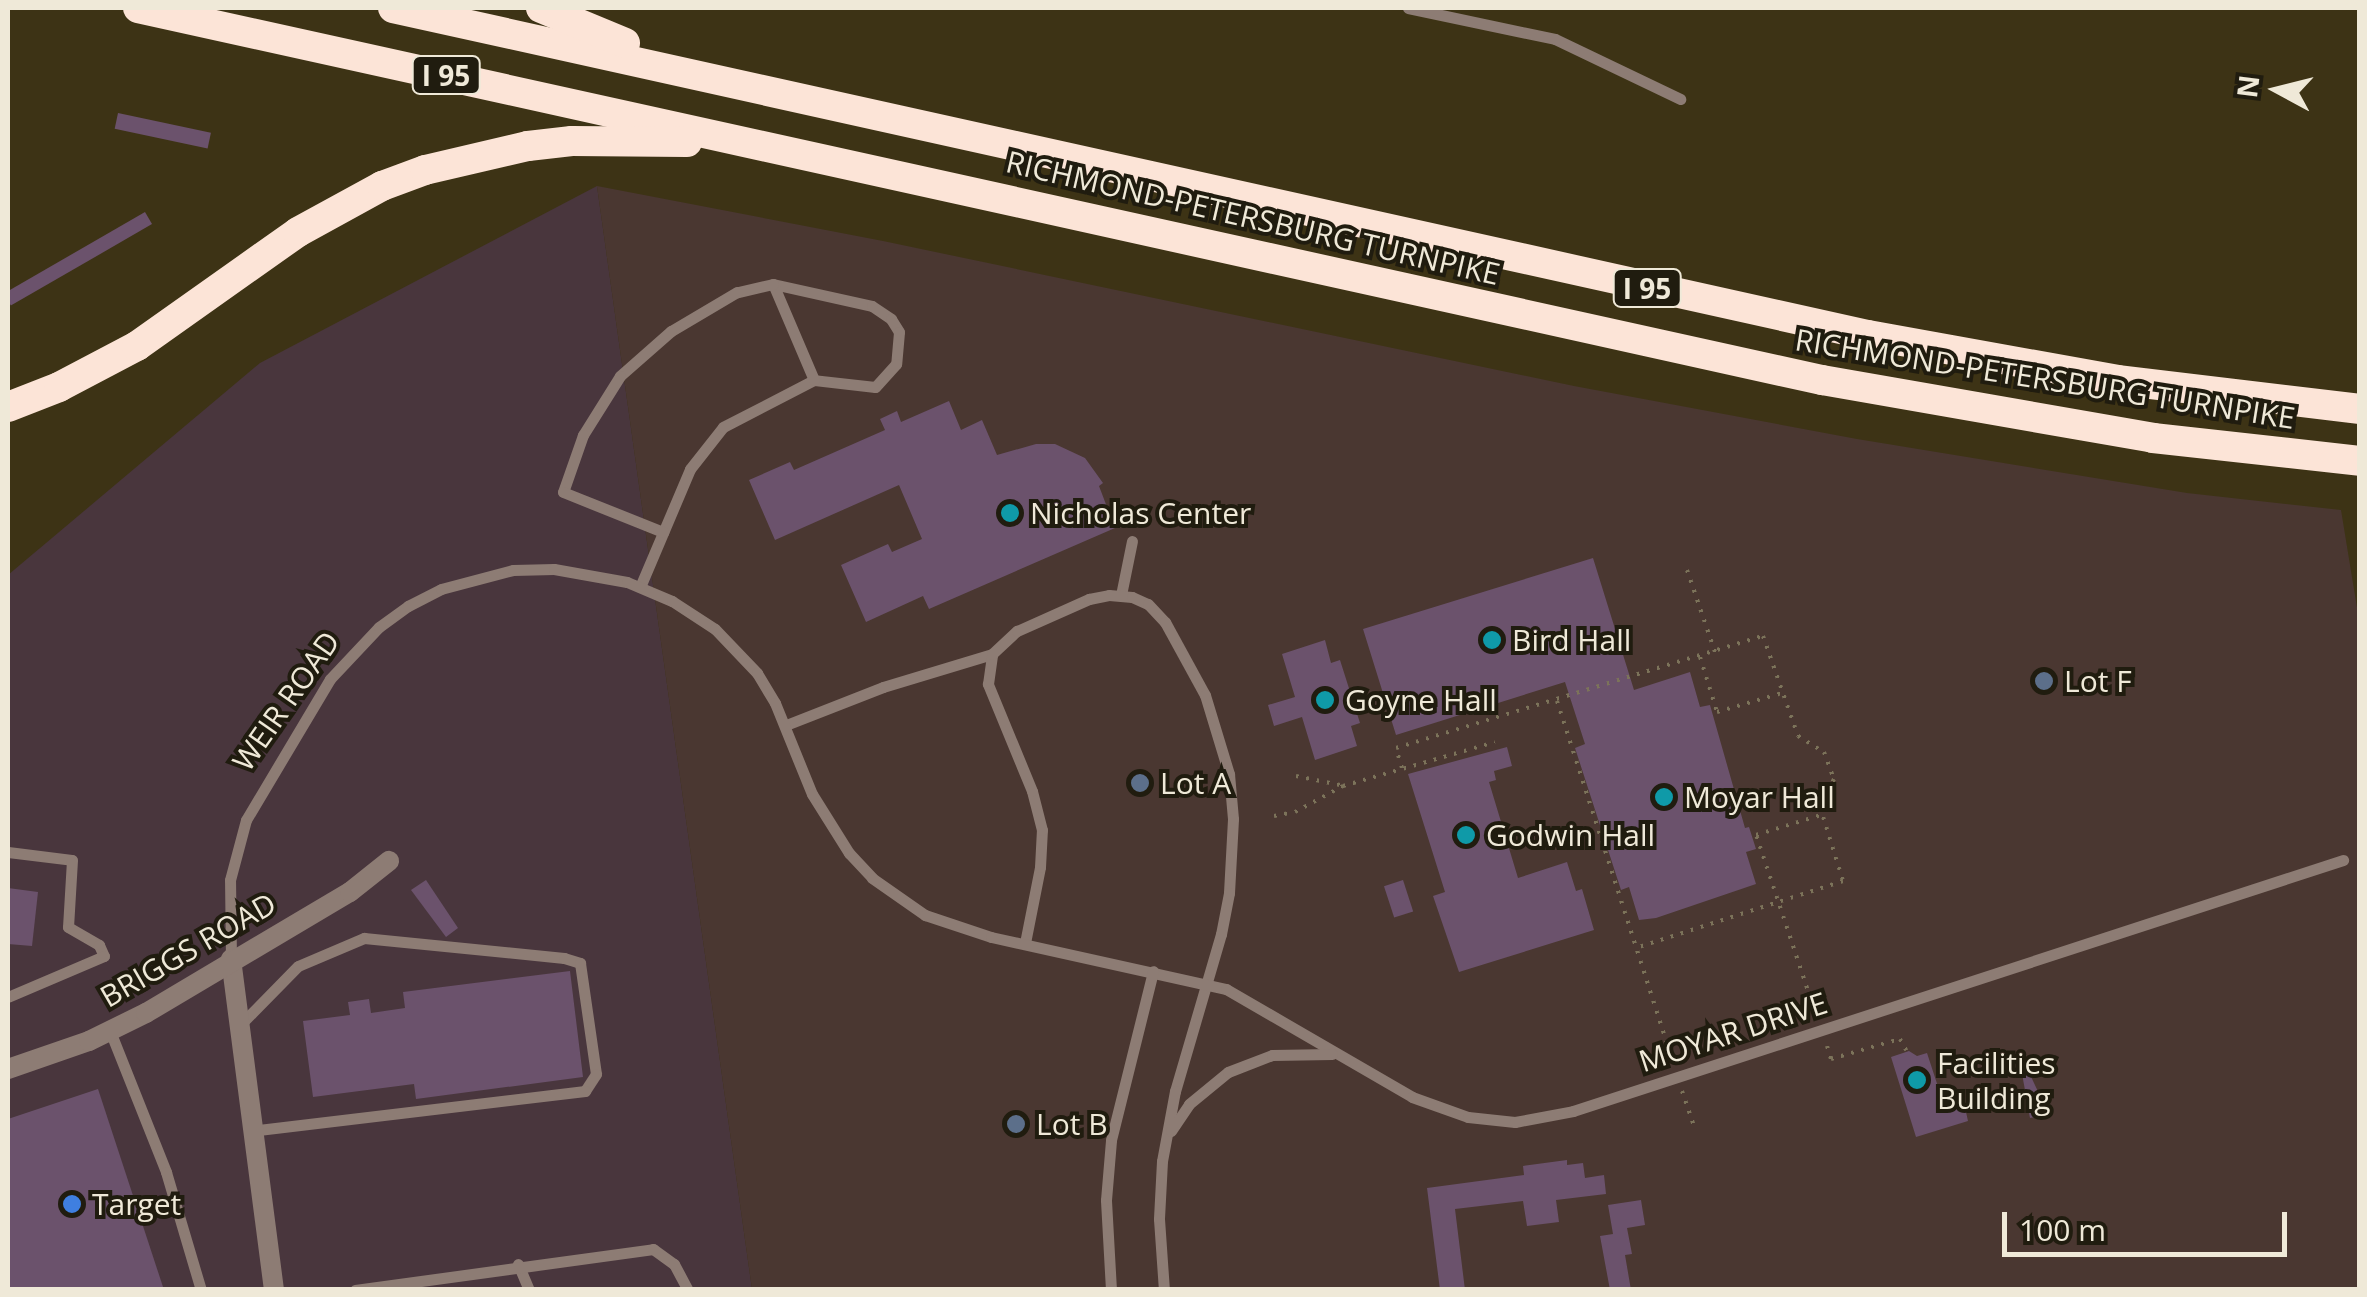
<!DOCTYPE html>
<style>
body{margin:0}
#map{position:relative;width:2367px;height:1297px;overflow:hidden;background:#3d3315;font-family:"Open Sans",sans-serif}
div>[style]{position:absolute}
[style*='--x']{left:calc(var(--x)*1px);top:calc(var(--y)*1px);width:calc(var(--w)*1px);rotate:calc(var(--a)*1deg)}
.commercial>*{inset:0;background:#49363d}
.education>*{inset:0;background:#4a3731}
.building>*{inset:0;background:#6b526c;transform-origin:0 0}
.path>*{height:4px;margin-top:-2px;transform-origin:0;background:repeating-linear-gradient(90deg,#7c735a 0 2.5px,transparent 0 10.5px)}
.lane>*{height:11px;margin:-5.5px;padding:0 5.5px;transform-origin:5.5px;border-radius:5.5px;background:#8d7c74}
.street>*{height:20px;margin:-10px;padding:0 10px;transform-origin:10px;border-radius:10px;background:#8d7c74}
.highway>*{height:30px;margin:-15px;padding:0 15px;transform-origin:15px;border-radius:15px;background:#fce4d7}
.dots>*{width:28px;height:28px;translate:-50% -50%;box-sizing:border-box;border:5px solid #201c0f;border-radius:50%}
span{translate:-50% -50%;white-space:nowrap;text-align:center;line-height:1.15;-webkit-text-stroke:8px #201c0f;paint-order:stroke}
.shield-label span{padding:2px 8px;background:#201c0f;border:2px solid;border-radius:8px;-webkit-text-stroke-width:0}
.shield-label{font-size:28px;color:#efe9d8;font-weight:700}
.street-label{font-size:30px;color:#efe9d8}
.poi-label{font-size:30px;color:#efe9d8}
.left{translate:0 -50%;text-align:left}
.frame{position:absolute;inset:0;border:10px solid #efe9d8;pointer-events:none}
.north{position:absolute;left:2227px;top:40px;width:100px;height:100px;-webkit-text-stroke:8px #201c0f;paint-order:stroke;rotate:277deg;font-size:28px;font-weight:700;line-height:40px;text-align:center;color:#efe9d8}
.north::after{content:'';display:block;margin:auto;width:35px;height:45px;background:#efe9d8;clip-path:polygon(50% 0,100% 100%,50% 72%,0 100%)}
.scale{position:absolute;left:2002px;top:1212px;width:285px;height:45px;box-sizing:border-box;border:5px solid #efe9d8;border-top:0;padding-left:12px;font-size:30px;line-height:35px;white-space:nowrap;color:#efe9d8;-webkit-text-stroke:8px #201c0f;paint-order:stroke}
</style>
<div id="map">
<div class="commercial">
<div style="clip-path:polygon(597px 186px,752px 1289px,8px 1289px,8px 575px,260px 363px)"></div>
</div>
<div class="education">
<div style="clip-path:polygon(597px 186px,883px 241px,1574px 386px,1857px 439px,2187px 493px,2341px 510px,2360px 626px,2359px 1289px,752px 1289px)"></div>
</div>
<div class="building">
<div style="left:118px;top:113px;width:95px;height:16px;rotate:12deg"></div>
<div style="left:145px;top:212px;width:14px;height:163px;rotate:60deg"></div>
<div style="clip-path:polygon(949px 401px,961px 430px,982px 420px,997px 455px,1036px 444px,1055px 444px,1085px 458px,1103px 483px,1099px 486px,1115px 528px,929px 609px,923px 596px,866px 622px,841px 565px,888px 544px,892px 552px,922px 539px,899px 485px,775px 540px,749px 480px,790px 462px,794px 470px,885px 430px,880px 419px,897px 411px,901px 422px)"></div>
<div style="clip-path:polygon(1593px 558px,1634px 690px,1690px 672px,1700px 707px,1710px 705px,1745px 828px,1749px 827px,1756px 849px,1746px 852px,1756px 884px,1656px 918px,1639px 920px,1629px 887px,1621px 890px,1575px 748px,1585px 744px,1565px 682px,1396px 735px,1363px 629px)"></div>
<div style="clip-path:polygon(1325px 640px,1331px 663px,1340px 660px,1360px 723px,1351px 726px,1357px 746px,1315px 760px,1302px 717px,1274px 726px,1268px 705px,1295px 697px,1282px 654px)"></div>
<div style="clip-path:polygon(1507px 747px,1512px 766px,1494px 771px,1496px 780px,1489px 782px,1518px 878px,1567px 862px,1576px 891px,1582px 889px,1594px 930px,1459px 972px,1433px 896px,1445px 892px,1408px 774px)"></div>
<div style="clip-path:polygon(426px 880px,458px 928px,446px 937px,411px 890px)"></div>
<div style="left:1403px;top:880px;width:33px;height:20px;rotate:72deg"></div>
<div style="clip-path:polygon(8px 888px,38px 892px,32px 946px,8px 944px)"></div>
<div style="clip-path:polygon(570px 971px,583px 1077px,416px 1099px,414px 1084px,313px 1097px,303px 1021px,350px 1015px,348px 1002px,369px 999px,371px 1013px,405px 1008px,403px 992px)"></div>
<div style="clip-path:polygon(1909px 1051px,1917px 1056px,1927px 1053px,1945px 1108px,1964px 1103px,1968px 1121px,1916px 1137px,1891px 1057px)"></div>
<div style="clip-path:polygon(2026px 1066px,2049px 1115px,2030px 1118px,2021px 1068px)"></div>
<div style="clip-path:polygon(98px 1089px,164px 1290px,8px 1290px,8px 1119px)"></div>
<div style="clip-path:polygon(1567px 1160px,1567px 1165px,1583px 1163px,1585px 1178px,1604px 1175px,1606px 1194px,1556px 1200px,1559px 1222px,1527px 1226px,1523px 1201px,1455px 1209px,1465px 1290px,1440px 1290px,1427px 1188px,1524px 1175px,1523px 1166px)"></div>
<div style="clip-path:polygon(1641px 1200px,1645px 1225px,1627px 1228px,1632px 1254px,1625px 1255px,1631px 1290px,1610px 1290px,1600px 1236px,1613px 1234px,1608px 1205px)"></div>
</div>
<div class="path">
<div style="--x:1687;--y:570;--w:87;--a:71.1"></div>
<div style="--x:1700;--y:657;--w:58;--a:72.8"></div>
<div style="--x:1717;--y:712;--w:68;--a:-16.3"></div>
<div style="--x:1557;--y:701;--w:380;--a:72.2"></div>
<div style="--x:1402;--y:768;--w:21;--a:-107"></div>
<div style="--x:1396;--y:748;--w:384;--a:-17"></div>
<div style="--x:1763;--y:636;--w:106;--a:70.7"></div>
<div style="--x:1798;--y:736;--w:31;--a:32"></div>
<div style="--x:1824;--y:752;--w:29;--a:70"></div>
<div style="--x:1834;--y:779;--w:31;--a:117"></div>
<div style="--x:1820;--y:807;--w:77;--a:72.7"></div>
<div style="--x:1843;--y:881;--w:219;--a:162.1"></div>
<div style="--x:1296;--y:776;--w:45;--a:11.6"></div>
<div style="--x:1274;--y:816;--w:21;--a:-11"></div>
<div style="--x:1295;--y:812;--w:55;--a:-28.4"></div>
<div style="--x:1343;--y:786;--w:158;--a:-16.1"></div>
<div style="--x:1817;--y:1018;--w:193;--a:-108.4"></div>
<div style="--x:1756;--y:835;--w:68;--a:-17.1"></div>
<div style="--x:1827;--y:1046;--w:14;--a:73"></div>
<div style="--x:1831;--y:1059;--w:72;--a:-16.2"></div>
<div style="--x:1900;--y:1039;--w:13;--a:61"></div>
<div style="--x:1682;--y:1091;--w:40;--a:71.1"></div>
</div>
<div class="lane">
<div style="--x:1408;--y:8;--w:150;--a:11.9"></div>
<div style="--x:1555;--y:39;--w:139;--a:25.6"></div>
<div style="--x:773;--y:284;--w:101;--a:12.5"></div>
<div style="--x:872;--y:306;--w:23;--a:34"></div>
<div style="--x:891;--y:319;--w:15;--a:58"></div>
<div style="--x:899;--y:332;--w:32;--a:95"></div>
<div style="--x:896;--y:364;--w:31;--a:132"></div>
<div style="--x:875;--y:387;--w:61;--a:-173.5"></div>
<div style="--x:640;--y:587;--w:128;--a:-67"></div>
<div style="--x:690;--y:469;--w:53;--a:-51.8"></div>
<div style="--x:723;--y:427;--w:102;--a:-27.3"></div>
<div style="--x:814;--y:380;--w:104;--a:-113.1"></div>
<div style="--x:773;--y:284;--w:37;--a:167"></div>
<div style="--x:737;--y:292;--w:77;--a:149.4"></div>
<div style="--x:671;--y:331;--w:68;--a:138.6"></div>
<div style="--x:620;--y:376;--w:70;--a:122.1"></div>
<div style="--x:583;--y:435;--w:60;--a:109.3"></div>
<div style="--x:563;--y:492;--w:108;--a:21.8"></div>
<div style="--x:1121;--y:595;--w:55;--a:-78.5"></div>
<div style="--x:786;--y:725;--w:104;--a:-21.4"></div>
<div style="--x:883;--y:687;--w:114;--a:-16.8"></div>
<div style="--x:8;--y:852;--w:64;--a:7.1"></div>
<div style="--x:72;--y:860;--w:67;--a:93.4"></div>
<div style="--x:68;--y:927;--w:36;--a:30"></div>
<div style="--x:99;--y:945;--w:12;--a:66"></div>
<div style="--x:104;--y:956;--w:104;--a:156.9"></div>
<div style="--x:1025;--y:943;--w:77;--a:-78.8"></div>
<div style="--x:1040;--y:867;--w:37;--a:-87"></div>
<div style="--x:1042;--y:830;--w:40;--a:-104.4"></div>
<div style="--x:1032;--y:791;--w:116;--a:-112.4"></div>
<div style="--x:988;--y:684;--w:30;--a:-82"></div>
<div style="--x:992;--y:654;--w:34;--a:-43"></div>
<div style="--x:1017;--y:631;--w:79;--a:-24"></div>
<div style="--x:1089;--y:599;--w:20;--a:-11"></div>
<div style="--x:1109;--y:595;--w:23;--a:5"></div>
<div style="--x:1132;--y:597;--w:17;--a:24"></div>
<div style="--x:1148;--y:604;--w:25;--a:47"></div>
<div style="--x:1165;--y:622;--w:83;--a:61.3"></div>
<div style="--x:1205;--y:695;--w:83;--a:73.1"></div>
<div style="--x:1229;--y:774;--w:45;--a:84.9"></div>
<div style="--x:1233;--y:819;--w:74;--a:93.1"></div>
<div style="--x:1229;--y:893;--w:42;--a:101"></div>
<div style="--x:1221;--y:934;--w:164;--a:106.3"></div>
<div style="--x:1175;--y:1091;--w:71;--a:100.5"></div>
<div style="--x:1162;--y:1161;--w:58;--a:93"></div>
<div style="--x:1159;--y:1219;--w:71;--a:86"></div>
<div style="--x:231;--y:959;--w:79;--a:-90.7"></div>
<div style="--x:230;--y:880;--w:62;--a:-75.1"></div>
<div style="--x:246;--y:820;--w:164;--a:-59.2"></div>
<div style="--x:330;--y:679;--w:71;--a:-46.7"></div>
<div style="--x:379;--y:627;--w:36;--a:-36"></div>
<div style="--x:408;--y:606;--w:37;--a:-27"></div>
<div style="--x:441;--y:589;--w:74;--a:-14.8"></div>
<div style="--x:513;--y:570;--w:41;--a:-1.4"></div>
<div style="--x:554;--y:569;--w:74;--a:10.1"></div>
<div style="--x:627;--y:582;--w:49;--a:22.9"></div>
<div style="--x:672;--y:601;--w:51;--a:33.1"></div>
<div style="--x:715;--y:629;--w:61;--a:46.3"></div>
<div style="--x:757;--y:673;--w:35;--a:59"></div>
<div style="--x:775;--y:703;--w:98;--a:67.9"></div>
<div style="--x:812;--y:794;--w:70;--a:57.9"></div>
<div style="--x:849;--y:853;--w:34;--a:47"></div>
<div style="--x:872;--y:878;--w:65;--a:34.9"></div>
<div style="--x:925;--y:915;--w:70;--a:18.4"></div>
<div style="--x:991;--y:937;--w:241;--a:12.5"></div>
<div style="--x:1226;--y:989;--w:215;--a:30.1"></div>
<div style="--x:1412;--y:1097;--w:59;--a:19.7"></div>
<div style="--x:1468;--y:1117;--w:47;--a:6.1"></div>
<div style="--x:1515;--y:1122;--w:59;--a:-10.7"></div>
<div style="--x:1573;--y:1111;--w:810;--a:-18.05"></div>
<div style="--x:241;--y:1024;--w:81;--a:-45.5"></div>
<div style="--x:298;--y:966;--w:72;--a:-23"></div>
<div style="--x:364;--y:938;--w:201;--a:5.7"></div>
<div style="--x:564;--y:958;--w:17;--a:17"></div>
<div style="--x:580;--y:963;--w:112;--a:81.8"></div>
<div style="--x:596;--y:1074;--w:20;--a:123"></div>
<div style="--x:585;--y:1091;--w:331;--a:173.2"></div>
<div style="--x:110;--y:1031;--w:152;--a:68.3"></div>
<div style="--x:166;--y:1172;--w:123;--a:73.5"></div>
<div style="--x:1171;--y:1131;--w:32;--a:-56"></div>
<div style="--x:1189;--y:1104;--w:50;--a:-39.4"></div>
<div style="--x:1228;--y:1072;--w:47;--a:-21.1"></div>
<div style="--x:1272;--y:1055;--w:60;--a:-1"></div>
<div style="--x:518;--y:1264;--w:28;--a:67"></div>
<div style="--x:355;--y:1290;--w:301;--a:-7.8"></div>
<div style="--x:653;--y:1249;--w:26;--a:36"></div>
<div style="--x:674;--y:1264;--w:30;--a:62"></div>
<div style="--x:1111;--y:1290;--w:90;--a:-93.2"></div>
<div style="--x:1106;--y:1200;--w:60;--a:-85.2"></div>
<div style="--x:1111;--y:1140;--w:174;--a:-76"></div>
</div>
<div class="street">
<div style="--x:231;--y:959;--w:334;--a:82.6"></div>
<div style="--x:8;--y:1069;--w:86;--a:-19.1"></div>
<div style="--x:89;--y:1041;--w:64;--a:-26.2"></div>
<div style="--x:146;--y:1013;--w:237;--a:-30.7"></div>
<div style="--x:350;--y:892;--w:50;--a:-38.5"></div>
</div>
<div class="highway">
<div style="--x:138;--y:8;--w:1725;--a:12.46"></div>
<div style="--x:1822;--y:380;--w:336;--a:9.9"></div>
<div style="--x:2153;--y:438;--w:208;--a:6.3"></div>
<div style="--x:393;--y:8;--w:1511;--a:12.5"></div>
<div style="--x:1868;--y:335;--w:253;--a:10.2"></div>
<div style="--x:2117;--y:380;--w:245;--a:6.8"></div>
<div style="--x:541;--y:8;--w:91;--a:22.6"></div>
<div style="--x:8;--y:407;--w:55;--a:-21.4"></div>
<div style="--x:59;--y:387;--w:88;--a:-27.7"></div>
<div style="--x:137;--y:346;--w:197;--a:-35.3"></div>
<div style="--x:298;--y:232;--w:96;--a:-28.7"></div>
<div style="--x:382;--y:186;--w:46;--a:-20.4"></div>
<div style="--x:425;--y:170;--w:106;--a:-13.1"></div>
<div style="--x:528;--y:146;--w:44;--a:-6.5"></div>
<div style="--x:572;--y:141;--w:115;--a:0.5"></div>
</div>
<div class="dots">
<div style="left:1010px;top:513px;background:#0f9aa8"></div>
<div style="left:1492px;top:640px;background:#0f9aa8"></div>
<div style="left:2044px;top:681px;background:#5c6f8a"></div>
<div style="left:1325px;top:700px;background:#0f9aa8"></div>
<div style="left:1140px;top:783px;background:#5c6f8a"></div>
<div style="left:1664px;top:797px;background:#0f9aa8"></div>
<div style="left:1466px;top:835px;background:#0f9aa8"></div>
<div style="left:1917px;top:1080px;background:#0f9aa8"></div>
<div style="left:1016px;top:1124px;background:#5c6f8a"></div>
<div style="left:72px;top:1204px;background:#3f7fe0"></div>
</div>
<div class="shield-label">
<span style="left:446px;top:75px">I 95</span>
<span style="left:1647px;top:288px">I 95</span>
</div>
<div class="street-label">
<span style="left:1253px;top:218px;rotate:13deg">RICHMOND-PETERSBURG TURNPIKE</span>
<span style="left:2045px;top:379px;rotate:9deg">RICHMOND-PETERSBURG TURNPIKE</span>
<span style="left:286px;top:701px;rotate:-55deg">WEIR ROAD</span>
<span style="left:188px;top:950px;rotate:-30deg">BRIGGS ROAD</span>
<span style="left:1733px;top:1032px;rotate:-18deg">MOYAR DRIVE</span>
</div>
<div class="poi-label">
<span class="left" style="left:1030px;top:513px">Nicholas Center</span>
<span class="left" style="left:1512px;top:640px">Bird Hall</span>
<span class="left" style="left:2064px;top:681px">Lot F</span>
<span class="left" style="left:1345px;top:700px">Goyne Hall</span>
<span class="left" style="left:1160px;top:783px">Lot A</span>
<span class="left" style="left:1684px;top:797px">Moyar Hall</span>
<span class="left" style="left:1486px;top:835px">Godwin Hall</span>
<span class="left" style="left:1937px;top:1080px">Facilities<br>Building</span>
<span class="left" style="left:1036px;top:1124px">Lot B</span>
<span class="left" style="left:92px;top:1204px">Target</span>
</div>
<div class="frame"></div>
<div class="north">N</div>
<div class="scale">100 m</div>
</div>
